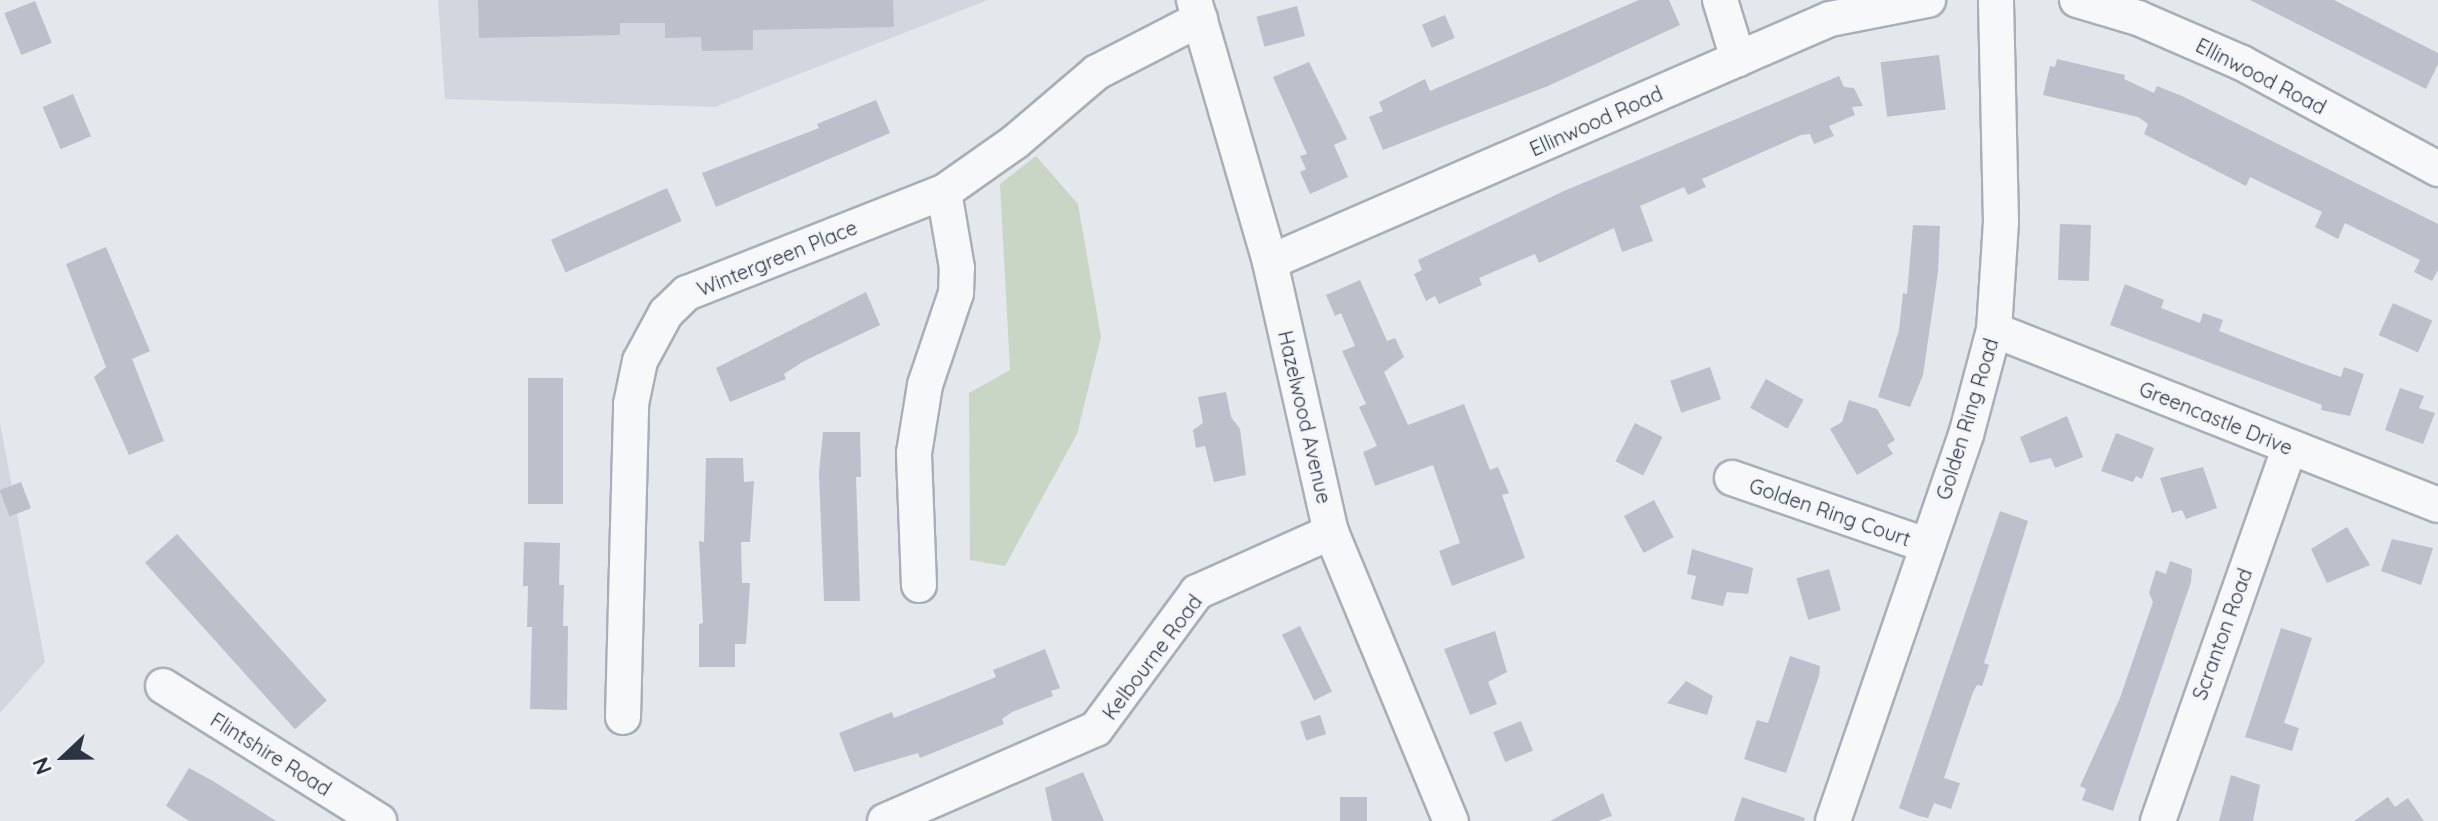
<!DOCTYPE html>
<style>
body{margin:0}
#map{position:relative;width:2438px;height:821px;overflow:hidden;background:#e4e7ec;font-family:Quicksand,sans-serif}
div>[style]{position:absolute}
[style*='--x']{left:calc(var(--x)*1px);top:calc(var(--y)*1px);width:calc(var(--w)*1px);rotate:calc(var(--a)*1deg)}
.built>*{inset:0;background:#d2d6de}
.green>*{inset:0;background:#c9d6c5}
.building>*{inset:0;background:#bbc0ca;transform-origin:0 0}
.roads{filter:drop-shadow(2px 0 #a9aeb7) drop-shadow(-2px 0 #a9aeb7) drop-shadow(0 2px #a9aeb7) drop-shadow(0 -2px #a9aeb7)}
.minor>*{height:34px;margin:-17px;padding:0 17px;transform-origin:17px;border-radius:17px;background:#f7f8fa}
span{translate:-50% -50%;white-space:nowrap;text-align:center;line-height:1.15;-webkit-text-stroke:6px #f4f6f9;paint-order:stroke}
.street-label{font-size:20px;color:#2b3445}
.north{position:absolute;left:24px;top:717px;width:80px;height:80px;-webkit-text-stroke:6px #f4f6f9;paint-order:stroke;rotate:248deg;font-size:22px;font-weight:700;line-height:32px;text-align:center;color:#2b3445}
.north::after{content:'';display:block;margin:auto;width:28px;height:36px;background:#2b3445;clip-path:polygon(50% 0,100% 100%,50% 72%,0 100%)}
</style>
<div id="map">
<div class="built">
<div style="clip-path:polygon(438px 0,988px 0,715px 107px,445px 99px)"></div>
<div style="clip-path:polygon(0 423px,45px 662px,0 713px)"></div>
</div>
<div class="green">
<div style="clip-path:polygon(1036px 156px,1078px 204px,1101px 337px,1077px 434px,1005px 566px,970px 560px,969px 393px,1010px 370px,1000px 184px)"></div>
</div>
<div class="building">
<div style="clip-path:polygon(478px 0,893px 0,894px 27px,753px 30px,753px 50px,702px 51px,701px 37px,665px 38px,665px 23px,620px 23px,620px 35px,479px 38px)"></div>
<div style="clip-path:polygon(1639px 0,1669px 0,1680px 25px,1548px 86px,1383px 150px,1369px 117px,1383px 111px,1379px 102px,1425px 79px,1430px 91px)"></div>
<div style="clip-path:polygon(2250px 0,2334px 0,2438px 53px,2438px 64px,2426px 89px)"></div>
<div style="left:35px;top:1px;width:45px;height:33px;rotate:68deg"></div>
<div style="left:1297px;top:6px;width:31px;height:42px;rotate:75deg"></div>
<div style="left:1445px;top:15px;width:25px;height:25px;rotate:67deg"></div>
<div style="left:1939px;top:55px;width:55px;height:59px;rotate:83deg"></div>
<div style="clip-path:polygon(2057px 59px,2125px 75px,2124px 79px,2154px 93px,2157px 86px,2182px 96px,2438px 224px,2438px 270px,2432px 281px,2414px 272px,2420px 260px,2345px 223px,2338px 239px,2315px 227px,2322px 212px,2250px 177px,2246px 186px,2213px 169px,2144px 134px,2148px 124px,2138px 117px,2043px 95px,2050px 66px,2055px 67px)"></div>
<div style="clip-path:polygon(1309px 62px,1347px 139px,1334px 145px,1348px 177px,1310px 194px,1300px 172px,1306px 169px,1300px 156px,1307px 154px,1273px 77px)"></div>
<div style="clip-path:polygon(1839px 76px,1844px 87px,1854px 88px,1863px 106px,1852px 107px,1855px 115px,1829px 126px,1834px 136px,1814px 144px,1810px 134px,1801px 135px,1702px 179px,1706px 187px,1688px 195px,1684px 187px,1640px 206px,1653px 241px,1622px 252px,1614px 228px,1539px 263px,1535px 254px,1479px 278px,1482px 285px,1439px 304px,1435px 296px,1426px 301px,1414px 274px,1422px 270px,1418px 260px,1564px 191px)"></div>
<div style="left:73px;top:94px;width:46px;height:33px;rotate:67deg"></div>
<div style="clip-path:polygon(876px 100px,890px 133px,716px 207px,702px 173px,819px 128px,817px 124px)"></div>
<div style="left:667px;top:188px;width:36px;height:127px;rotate:66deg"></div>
<div style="left:2060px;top:224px;width:31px;height:56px;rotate:2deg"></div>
<div style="clip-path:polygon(1913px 225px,1940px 226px,1938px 272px,1923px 375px,1910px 407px,1878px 397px,1899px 330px,1903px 293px,1907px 294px)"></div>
<div style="clip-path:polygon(106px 247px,150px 351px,132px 359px,164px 441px,129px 455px,94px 377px,106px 367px,66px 264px)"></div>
<div style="clip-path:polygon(1360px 280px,1387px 341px,1395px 338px,1404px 357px,1384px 372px,1408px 425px,1464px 404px,1490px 470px,1498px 467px,1509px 493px,1502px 495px,1525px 558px,1452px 586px,1439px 551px,1460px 543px,1433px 465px,1375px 486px,1363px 452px,1377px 446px,1359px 407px,1366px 404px,1342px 351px,1355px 346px,1341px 313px,1335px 316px,1326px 295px)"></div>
<div style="clip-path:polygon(2125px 284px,2164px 300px,2161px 308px,2200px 323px,2203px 313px,2223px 320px,2219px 331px,2307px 365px,2341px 377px,2344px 367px,2364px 374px,2350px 416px,2321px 410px,2322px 405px,2110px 325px)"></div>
<div style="clip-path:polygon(866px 292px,880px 325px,804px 361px,784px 374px,786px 379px,730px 402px,716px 368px)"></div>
<div style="left:2393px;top:303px;width:43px;height:35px;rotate:24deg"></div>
<div style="left:1710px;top:367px;width:34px;height:42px;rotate:71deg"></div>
<div style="left:528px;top:378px;width:35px;height:126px"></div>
<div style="left:1766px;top:379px;width:43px;height:33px;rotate:29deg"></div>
<div style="clip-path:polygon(2400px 388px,2424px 396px,2419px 408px,2435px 413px,2423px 444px,2385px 430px)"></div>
<div style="clip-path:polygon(1226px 392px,1231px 417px,1240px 429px,1246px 475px,1214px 482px,1205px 446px,1196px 448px,1193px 430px,1203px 423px,1198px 397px)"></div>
<div style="clip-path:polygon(1849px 400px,1877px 409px,1895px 440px,1887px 445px,1893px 454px,1857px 475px,1830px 429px,1842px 422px)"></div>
<div style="clip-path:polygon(2067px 416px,2083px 457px,2055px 468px,2051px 458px,2030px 463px,2020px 437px)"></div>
<div style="left:1635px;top:423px;width:31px;height:43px;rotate:27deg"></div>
<div style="clip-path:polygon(823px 432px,860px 432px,861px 477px,856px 477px,860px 601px,824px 601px,819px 473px)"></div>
<div style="clip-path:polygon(2116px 433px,2154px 448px,2142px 479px,2136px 476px,2133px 482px,2101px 471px)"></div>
<div style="clip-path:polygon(706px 458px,743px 458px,744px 482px,754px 481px,750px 542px,741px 542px,742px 583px,750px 583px,746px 644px,735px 644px,735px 667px,699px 667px,699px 624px,703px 623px,699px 541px,704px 542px)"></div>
<div style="clip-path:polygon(2203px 467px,2217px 508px,2186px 519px,2182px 510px,2172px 513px,2160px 478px)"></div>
<div style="left:21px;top:482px;width:28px;height:23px;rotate:69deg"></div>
<div style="left:1654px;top:500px;width:42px;height:34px;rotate:62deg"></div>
<div style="clip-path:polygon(2000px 511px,2028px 521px,1984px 663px,1989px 665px,1982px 686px,1977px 685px,1973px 692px,1944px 778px,1960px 783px,1951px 809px,1934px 803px,1928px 818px,1919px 816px,1899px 808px)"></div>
<div style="clip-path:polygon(2347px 527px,2370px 565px,2327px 583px,2311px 549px)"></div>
<div style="left:177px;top:534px;width:224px;height:43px;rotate:48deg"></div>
<div style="clip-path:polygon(2392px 539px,2433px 548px,2421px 585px,2381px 571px)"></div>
<div style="clip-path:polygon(524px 542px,560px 543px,559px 585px,564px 585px,563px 626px,568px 626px,567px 710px,530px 709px,532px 627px,527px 627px,528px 586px,523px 586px)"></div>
<div style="clip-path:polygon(1692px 549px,1753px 568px,1748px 594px,1727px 592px,1723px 606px,1691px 599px,1696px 576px,1687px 574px)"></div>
<div style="clip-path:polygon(2170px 561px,2192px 569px,2191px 582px,2113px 811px,2082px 800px,2086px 789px,2080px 786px,2120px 698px,2153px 602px,2149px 593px,2156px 570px,2166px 574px)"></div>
<div style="left:1829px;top:569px;width:43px;height:34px;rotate:74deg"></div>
<div style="left:1300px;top:626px;width:73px;height:20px;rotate:64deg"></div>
<div style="clip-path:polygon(2281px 628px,2312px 638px,2284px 723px,2299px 728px,2292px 751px,2245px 737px)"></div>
<div style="clip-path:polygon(1495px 631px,1507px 672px,1488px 682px,1497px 704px,1470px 715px,1444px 649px)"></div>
<div style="clip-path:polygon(1045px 649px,1060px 688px,1051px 691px,1053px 696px,1012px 712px,1002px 719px,1004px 724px,920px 758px,918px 753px,854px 772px,839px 733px,892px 712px,894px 718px,996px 677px,993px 670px)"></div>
<div style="clip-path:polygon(1790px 656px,1820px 666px,1819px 676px,1786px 773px,1744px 759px,1757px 720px,1768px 723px)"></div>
<div style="clip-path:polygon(1686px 681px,1713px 696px,1707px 715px,1667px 703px)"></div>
<div style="left:1320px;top:715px;width:20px;height:21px;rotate:72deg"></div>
<div style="left:1521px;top:721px;width:32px;height:30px;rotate:68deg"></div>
<div style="clip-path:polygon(189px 768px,213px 781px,276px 821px,189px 821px,166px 806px)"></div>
<div style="clip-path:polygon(1083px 772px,1104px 821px,1052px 821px,1045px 788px)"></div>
<div style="clip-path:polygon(2231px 775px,2260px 785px,2253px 821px,2219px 821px)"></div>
<div style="clip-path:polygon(1603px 793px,1612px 816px,1598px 821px,1550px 821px)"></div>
<div style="left:1340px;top:797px;width:27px;height:24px"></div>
<div style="clip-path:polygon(1742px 797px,1805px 818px,1804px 821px,1734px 821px)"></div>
<div style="clip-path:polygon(2388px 797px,2395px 807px,2408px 798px,2424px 821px,2354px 821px)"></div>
</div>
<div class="roads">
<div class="minor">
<div style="--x:1194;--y:0;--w:273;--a:73.8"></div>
<div style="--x:1270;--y:262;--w:277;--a:77.3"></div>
<div style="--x:1331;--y:532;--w:313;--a:67.5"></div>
<div style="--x:1720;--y:0;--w:62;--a:73"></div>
<div style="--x:2077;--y:0;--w:64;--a:16.4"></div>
<div style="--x:2138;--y:18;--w:113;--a:23.4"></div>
<div style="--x:2242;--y:63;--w:223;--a:28.4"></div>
<div style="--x:1270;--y:262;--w:610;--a:-23.46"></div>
<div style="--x:1830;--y:19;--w:100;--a:-11"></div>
<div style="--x:1994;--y:330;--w:477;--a:21.5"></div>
<div style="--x:1732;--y:478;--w:207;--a:19.1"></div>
<div style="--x:919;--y:585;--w:132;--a:-92.2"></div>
<div style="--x:914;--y:453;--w:69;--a:-80.8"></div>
<div style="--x:925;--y:385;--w:97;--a:-71.4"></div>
<div style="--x:956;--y:293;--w:25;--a:-88"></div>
<div style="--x:957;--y:268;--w:77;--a:-99.7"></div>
<div style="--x:163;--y:686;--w:255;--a:32"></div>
<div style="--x:623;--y:717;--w:313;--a:-88.5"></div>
<div style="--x:631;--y:404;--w:44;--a:-78.2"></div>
<div style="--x:640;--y:361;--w:55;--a:-61.6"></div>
<div style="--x:666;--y:313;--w:29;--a:-44"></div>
<div style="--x:687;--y:293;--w:276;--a:-21.5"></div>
<div style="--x:944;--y:192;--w:87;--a:-35.2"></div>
<div style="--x:1015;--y:142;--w:108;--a:-40.5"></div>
<div style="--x:1097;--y:72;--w:116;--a:-27.2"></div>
<div style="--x:885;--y:821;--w:230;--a:-23.6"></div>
<div style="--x:1096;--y:729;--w:170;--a:-53.6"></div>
<div style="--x:1197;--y:592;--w:147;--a:-24.1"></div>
<div style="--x:1833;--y:821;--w:408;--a:-71"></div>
<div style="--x:1966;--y:435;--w:109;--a:-75.1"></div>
<div style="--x:1994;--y:330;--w:108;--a:-86.3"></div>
<div style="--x:2001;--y:222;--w:222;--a:-91.3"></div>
<div style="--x:2158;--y:821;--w:395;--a:-70.6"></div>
</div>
</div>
<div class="street-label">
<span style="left:2261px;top:76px;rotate:27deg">Ellinwood Road</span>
<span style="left:1596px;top:121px;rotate:-24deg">Ellinwood Road</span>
<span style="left:777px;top:258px;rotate:-22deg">Wintergreen Place</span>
<span style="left:1305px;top:417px;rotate:77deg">Hazelwood Avenue</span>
<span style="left:2216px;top:418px;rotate:22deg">Greencastle Drive</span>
<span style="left:1967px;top:419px;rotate:-73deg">Golden Ring Road</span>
<span style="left:1830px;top:512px;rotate:19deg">Golden Ring Court</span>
<span style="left:2222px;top:634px;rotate:-70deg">Scranton Road</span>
<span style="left:1152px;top:657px;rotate:-53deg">Kelbourne Road</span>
<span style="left:271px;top:754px;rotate:32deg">Flintshire Road</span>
</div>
<div class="north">N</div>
</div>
